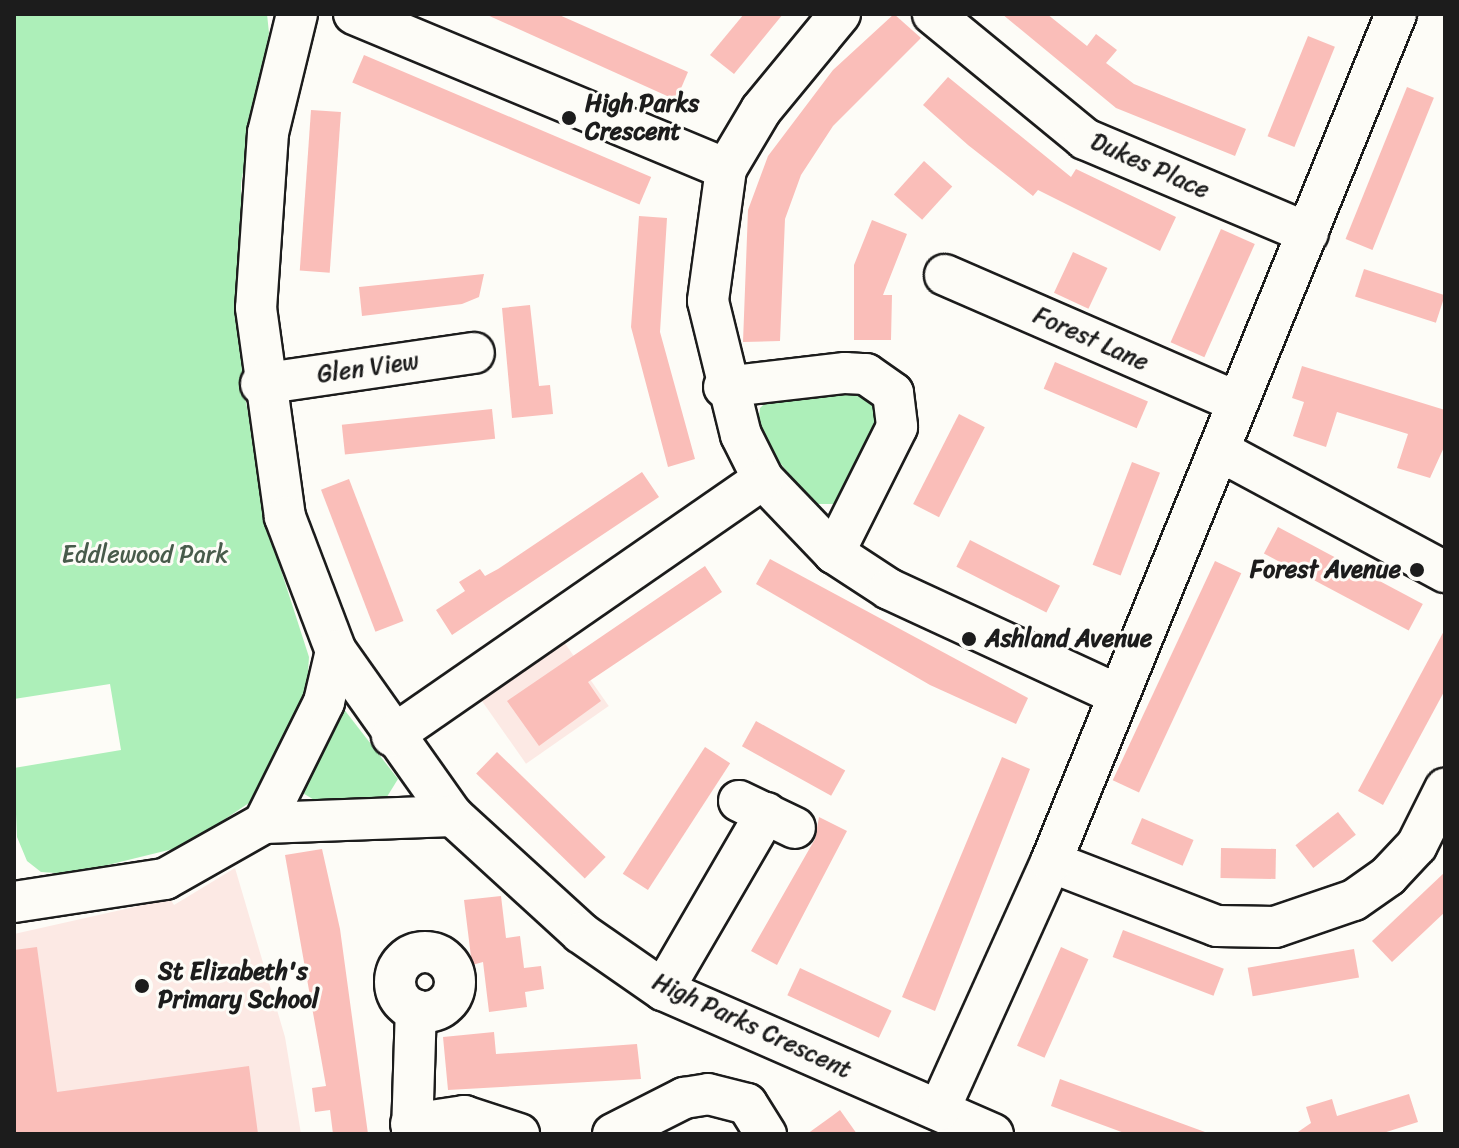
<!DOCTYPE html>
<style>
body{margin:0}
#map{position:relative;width:1459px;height:1148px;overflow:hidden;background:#fdfcf7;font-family:Sriracha,sans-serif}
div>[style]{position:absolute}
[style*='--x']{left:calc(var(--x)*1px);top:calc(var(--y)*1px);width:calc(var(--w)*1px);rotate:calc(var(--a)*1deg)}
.built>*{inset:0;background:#fce9e4;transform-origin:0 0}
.green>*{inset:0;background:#adefb9}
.building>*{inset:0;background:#fabeb9;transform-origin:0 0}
.roads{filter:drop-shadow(2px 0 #1c1c1c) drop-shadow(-2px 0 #1c1c1c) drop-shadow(0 2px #1c1c1c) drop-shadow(0 -2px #1c1c1c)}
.minor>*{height:40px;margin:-20px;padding:0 20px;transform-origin:20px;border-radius:20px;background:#fdfcf7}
.minor>.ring{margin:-20px;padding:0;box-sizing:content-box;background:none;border:40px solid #fdfcf7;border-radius:50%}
.dots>*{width:22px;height:22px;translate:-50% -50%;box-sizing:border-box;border:4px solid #fdfcf7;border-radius:50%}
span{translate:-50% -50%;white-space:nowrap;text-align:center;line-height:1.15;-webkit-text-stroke:6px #fdfcf7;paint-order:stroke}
.poi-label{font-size:24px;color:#1c1c1c;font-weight:700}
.left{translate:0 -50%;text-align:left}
.right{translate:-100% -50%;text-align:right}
.street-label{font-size:24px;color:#1c1c1c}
.park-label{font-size:24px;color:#485b4b}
.frame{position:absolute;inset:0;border:16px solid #1c1c1c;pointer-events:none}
</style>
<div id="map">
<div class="built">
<div style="left:564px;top:642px;width:78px;height:101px;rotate:55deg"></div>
<div style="clip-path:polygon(235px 868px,285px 1037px,301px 1134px,14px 1134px,14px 934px,170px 899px,174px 905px)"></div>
</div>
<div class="green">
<div style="clip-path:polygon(14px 14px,267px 14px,269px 33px,241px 183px,242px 383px,280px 567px,309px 657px,307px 687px,258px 797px,185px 846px,71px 874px,41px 872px,27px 861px,17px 837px,14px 768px,121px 750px,110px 684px,14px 699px)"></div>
<div style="clip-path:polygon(860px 384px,885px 410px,839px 504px,813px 504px,757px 434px,760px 408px,773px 396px)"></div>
<div style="clip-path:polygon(343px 708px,398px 779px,385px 800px,316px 801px,301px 792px)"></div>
</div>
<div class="building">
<div style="clip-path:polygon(485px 14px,557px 14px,688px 72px,676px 100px)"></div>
<div style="clip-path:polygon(744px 14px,783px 14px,734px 74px,710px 55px)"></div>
<div style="clip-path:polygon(894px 14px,921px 38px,833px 126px,801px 175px,785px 219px,780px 341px,743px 342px,748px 210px,768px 156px,833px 70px)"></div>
<div style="clip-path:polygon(1002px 14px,1047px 14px,1087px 46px,1096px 34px,1117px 50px,1106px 63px,1134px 84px,1246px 129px,1235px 156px,1116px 108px)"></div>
<div style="left:1308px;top:36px;width:29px;height:108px;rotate:22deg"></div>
<div style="left:364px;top:55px;width:312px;height:30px;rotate:23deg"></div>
<div style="clip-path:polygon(948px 77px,1071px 177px,1076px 169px,1176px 217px,1160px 251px,1038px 190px,1033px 196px,968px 145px,923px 105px)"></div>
<div style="left:1407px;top:87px;width:29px;height:164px;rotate:22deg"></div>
<div style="left:311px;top:110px;width:30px;height:161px;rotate:4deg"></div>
<div style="left:924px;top:161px;width:38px;height:45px;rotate:42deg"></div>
<div style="clip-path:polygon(639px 216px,667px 218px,660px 332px,695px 459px,668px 467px,631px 327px)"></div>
<div style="clip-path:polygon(872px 220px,907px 234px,883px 295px,892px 295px,891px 340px,854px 340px,854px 265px)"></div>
<div style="left:1221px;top:229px;width:37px;height:124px;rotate:24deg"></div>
<div style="left:1073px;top:252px;width:38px;height:45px;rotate:25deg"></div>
<div style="left:1364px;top:269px;width:85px;height:29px;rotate:18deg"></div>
<div style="clip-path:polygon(484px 274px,479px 297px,462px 304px,362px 316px,359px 287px)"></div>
<div style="clip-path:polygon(530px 305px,539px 386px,550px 385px,553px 414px,512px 418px,502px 308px)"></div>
<div style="left:1055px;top:362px;width:101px;height:29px;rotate:23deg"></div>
<div style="clip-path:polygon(1302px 366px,1445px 410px,1445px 445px,1430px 478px,1397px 468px,1408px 434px,1337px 412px,1326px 447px,1293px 436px,1304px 402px,1292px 398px)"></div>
<div style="left:492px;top:409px;width:30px;height:151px;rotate:84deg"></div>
<div style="left:959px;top:414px;width:29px;height:101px;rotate:27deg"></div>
<div style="left:1132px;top:462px;width:30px;height:110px;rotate:21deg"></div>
<div style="clip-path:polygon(642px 472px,659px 497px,452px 635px,436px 610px,465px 591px,459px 582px,480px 569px,485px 576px,498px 569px)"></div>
<div style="left:349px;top:479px;width:152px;height:30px;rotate:69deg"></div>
<div style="left:1278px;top:527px;width:164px;height:30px;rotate:28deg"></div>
<div style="left:970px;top:540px;width:101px;height:30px;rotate:27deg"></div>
<div style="clip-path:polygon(770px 559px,1028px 698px,1016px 724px,930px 685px,756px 584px)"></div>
<div style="left:1215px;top:561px;width:29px;height:242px;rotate:25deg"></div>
<div style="clip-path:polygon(705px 566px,722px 592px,588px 682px,601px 701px,539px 746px,507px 701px)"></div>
<div style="clip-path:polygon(1445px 629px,1445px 690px,1383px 805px,1358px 791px)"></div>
<div style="left:756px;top:721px;width:102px;height:29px;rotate:29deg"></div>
<div style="left:705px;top:747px;width:30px;height:151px;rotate:33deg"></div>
<div style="left:497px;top:752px;width:151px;height:30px;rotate:44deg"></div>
<div style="clip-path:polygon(1002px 757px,1030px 769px,935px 1011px,902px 997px)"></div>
<div style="left:1338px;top:812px;width:29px;height:54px;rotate:52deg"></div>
<div style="clip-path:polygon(819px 817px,847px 831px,777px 965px,751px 951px,815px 839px)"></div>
<div style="left:1142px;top:818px;width:56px;height:28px;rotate:23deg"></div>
<div style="left:1221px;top:848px;width:55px;height:30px;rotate:1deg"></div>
<div style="clip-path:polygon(322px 849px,340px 929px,368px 1134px,333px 1134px,330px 1110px,315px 1112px,312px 1088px,326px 1086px,285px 855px)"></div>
<div style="clip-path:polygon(1445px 872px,1445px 912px,1392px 962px,1372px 941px)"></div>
<div style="clip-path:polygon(501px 896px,506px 938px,520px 936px,524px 968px,541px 966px,544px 989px,525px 992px,527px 1007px,489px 1012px,483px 962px,472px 965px,464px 900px)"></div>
<div style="left:1123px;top:930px;width:108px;height:29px;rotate:21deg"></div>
<div style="clip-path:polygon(37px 947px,57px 1092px,249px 1066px,258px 1134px,14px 1134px,14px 950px)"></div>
<div style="left:1061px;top:947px;width:30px;height:108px;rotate:24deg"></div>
<div style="left:1354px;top:949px;width:29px;height:108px;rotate:80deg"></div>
<div style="left:800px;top:968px;width:101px;height:30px;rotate:25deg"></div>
<div style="clip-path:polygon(494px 1032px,496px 1054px,637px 1044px,641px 1079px,448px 1090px,443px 1037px)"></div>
<div style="clip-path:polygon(1060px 1079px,1205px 1132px,1204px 1134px,1127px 1134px,1051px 1106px)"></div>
<div style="clip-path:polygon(1409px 1094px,1418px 1122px,1380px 1134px,1295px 1134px,1311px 1123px,1306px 1107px,1332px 1099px,1337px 1116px)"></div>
<div style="clip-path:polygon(840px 1110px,857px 1134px,807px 1134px,832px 1116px)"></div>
</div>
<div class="roads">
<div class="minor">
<div style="--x:297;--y:14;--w:122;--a:103.7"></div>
<div style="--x:268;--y:133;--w:175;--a:93.9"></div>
<div style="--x:256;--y:308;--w:211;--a:82.1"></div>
<div style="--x:285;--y:517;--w:143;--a:69.2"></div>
<div style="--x:336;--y:651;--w:202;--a:54.7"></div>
<div style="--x:453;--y:816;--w:173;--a:42.4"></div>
<div style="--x:581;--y:933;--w:100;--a:34.8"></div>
<div style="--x:663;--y:990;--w:360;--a:23.6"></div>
<div style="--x:354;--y:14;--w:403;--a:22.6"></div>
<div style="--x:840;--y:14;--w:124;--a:129.5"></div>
<div style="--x:761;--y:110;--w:69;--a:120.7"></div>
<div style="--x:726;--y:169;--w:133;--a:97.8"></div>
<div style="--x:708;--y:301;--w:138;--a:76.2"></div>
<div style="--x:741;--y:435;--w:49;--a:63.4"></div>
<div style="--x:763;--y:479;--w:103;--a:46.2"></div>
<div style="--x:834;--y:553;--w:66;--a:33.2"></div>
<div style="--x:889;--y:589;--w:248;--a:24.8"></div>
<div style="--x:933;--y:14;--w:197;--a:39.4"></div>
<div style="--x:1085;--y:139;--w:242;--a:22.9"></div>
<div style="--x:945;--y:275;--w:318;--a:23.5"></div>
<div style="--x:261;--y:384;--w:215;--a:-8.3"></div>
<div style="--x:724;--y:387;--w:122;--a:-6.6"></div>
<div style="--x:845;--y:373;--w:21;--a:3"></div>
<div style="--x:866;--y:374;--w:33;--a:35"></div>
<div style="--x:893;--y:393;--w:34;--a:83"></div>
<div style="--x:897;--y:427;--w:141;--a:116.6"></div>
<div style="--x:1222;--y:452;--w:253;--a:28.3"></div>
<div style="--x:392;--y:736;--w:451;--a:-34.7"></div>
<div style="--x:739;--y:801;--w:62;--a:25.7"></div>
<div style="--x:264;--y:823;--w:189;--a:-2.1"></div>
<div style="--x:1051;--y:862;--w:178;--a:21.1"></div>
<div style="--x:1217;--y:926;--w:58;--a:1"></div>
<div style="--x:1275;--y:927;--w:83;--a:-18.9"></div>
<div style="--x:1354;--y:900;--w:42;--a:-35.2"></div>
<div style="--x:1388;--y:876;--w:42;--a:-46.9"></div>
<div style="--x:1417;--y:845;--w:63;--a:-63.4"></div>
<div style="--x:14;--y:902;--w:153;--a:-8.7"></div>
<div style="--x:165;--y:879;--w:114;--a:-29.5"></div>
<div style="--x:264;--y:823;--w:135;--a:-63.6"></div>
<div style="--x:324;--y:702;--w:52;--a:-76.8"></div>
<div class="ring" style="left:395px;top:952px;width:20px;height:20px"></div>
<div style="--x:663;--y:990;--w:205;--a:-59.8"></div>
<div style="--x:939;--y:1110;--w:272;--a:-65.7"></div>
<div style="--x:1051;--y:862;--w:915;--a:-67.86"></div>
<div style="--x:411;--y:1124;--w:54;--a:-8.6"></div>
<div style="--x:464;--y:1116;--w:58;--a:18.1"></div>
<div style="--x:412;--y:1134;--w:124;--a:-88.2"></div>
<div style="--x:613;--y:1134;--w:80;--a:-26.9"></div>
<div style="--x:684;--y:1098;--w:24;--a:-9"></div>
<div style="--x:708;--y:1094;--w:40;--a:14.4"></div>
<div style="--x:747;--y:1104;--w:36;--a:58"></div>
</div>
</div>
<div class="dots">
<div style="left:569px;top:118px;background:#1c1c1c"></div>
<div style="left:1417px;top:570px;background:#1c1c1c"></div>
<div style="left:969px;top:639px;background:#1c1c1c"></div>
<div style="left:142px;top:986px;background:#1c1c1c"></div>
</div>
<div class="poi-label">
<span class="left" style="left:585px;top:118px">High Parks<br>Crescent</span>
<span class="right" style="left:1401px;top:570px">Forest Avenue</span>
<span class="left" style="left:985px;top:639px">Ashland Avenue</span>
<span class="left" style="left:158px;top:986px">St Elizabeth's<br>Primary School</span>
</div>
<div class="street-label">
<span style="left:1150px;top:166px;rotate:24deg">Dukes Place</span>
<span style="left:1091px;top:339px;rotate:24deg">Forest Lane</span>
<span style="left:368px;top:368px;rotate:-8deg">Glen View</span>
<span style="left:752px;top:1026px;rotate:25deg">High Parks Crescent</span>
</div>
<div class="park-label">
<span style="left:145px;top:555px">Eddlewood Park</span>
</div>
<div class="frame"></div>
</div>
